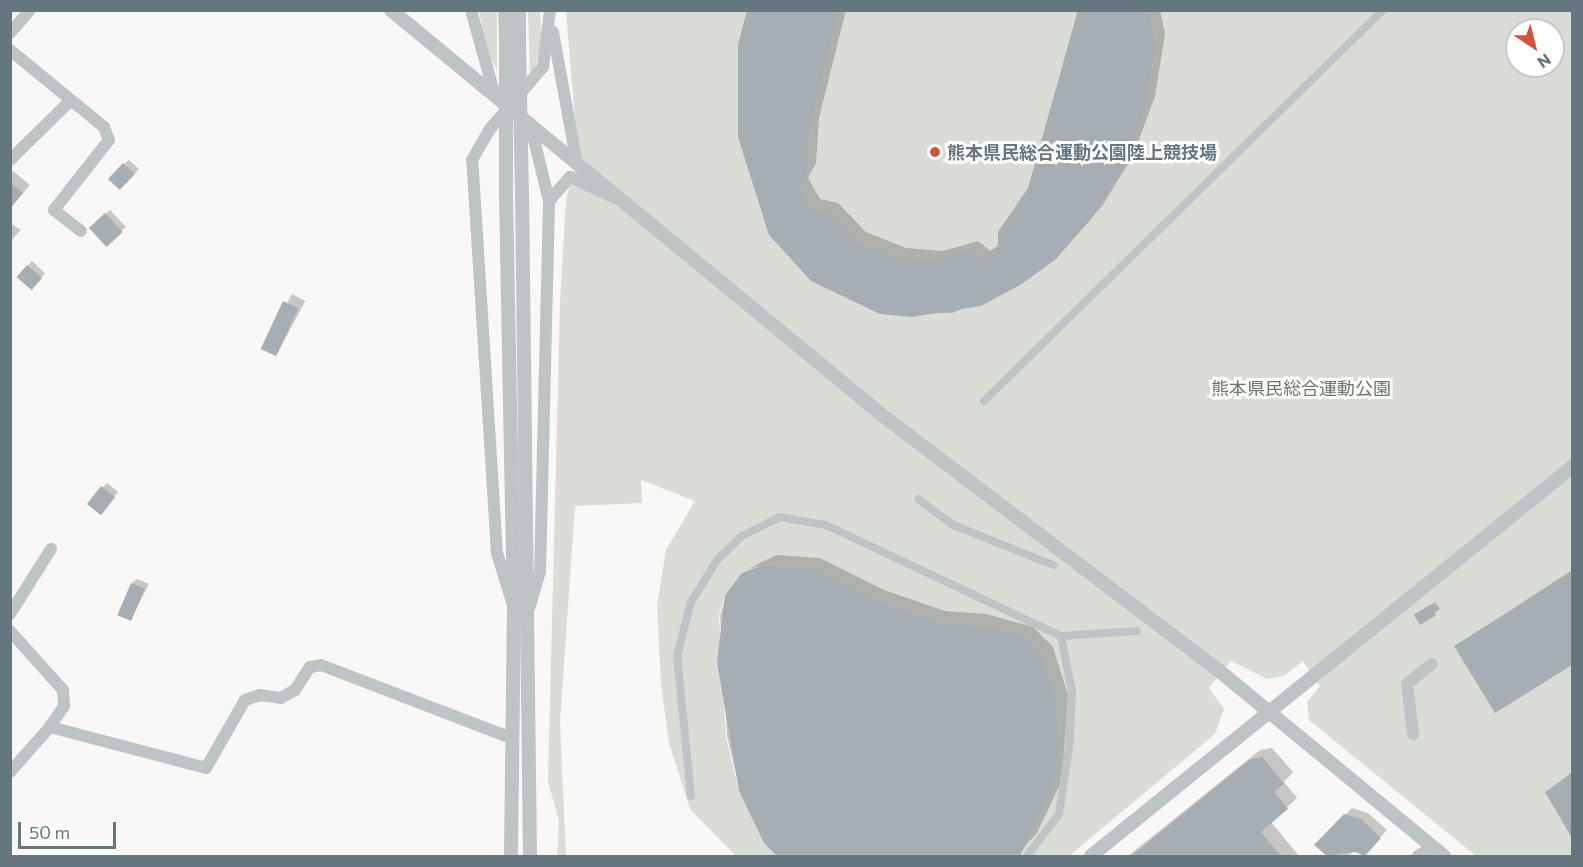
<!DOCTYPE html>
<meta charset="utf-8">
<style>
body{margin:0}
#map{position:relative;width:1583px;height:867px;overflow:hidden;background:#f9f8f7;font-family:Commissioner,"Noto Sans JP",sans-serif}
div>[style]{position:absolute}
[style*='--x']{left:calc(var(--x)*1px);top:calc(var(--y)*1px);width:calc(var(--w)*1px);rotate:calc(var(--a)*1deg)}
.green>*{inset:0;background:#d9ddd6}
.shadow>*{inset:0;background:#0003;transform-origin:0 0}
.building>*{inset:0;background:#a6aeb3;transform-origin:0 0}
.pedestrian>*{height:8px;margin:-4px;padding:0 4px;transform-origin:4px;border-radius:4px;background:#bec3c6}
.minor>*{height:12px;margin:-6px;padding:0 6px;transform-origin:6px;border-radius:6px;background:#bec3c6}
.tertiary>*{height:14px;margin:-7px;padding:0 7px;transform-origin:7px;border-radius:7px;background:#bec3c6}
.tertiary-bridge>*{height:14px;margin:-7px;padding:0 7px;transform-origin:7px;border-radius:7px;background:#bec3c6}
.dots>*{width:16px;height:16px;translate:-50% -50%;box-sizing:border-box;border:3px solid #fff;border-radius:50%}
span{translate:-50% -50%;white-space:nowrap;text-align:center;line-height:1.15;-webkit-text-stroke:6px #fff;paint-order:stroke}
.poi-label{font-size:18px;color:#66767e;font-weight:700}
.left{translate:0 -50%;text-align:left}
.park-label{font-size:18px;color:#6a7765}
.frame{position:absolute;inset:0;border:12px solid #66767e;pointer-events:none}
.north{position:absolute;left:1505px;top:18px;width:60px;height:60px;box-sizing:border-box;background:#fff;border:2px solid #c2c8cb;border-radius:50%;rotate:145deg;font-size:16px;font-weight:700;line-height:24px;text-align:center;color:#66767e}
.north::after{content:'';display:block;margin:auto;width:21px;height:27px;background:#d1533e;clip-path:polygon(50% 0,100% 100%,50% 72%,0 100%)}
.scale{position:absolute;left:18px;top:822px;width:98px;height:27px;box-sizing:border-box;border:3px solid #66767e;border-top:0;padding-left:8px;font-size:18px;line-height:21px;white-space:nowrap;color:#66767e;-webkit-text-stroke:4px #fff;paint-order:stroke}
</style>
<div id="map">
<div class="green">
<div style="clip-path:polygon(479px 11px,497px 11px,497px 71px,487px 51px)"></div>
<div style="clip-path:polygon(528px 11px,540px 11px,542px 47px,530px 81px)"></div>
<div style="clip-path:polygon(evenodd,566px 11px,1572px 11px,1572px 856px,1476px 856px,1309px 720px,1307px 702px,1320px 686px,1303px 661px,1284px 676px,1267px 679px,1231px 661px,1209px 688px,1224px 709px,1215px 734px,1069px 856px,1020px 856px,1053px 791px,1059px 749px,1058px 706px,1044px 657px,1023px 637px,1003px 629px,935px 621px,874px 600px,810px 568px,765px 564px,742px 573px,725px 595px,719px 616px,726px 737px,739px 791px,777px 856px,736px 856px,690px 809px,669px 743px,661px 684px,657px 605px,666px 550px,695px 501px,641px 480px,642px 503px,575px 506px,560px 722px,566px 856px,557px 856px,559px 821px,548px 781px,560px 303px,566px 199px,578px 157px,566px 11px,1517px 30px,1553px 30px,1553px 66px,1517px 66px,1517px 30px)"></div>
</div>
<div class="shadow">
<div style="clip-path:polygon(748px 10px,846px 10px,819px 118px,816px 163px,808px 178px,820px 199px,838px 203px,866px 232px,906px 248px,943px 251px,978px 241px,990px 251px,999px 245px,1029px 188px,1079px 10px,1160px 10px,1165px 34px,1155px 96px,1133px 156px,1102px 206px,1065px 248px,1020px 284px,952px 313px,880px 313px,812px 280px)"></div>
<div style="clip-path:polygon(129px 160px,139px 169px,126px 184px,124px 164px)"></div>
<div style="clip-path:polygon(13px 171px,30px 185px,10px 208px,10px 174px)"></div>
<div style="left:110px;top:210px;width:23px;height:26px;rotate:47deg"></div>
<div style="clip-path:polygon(10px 223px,21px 230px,10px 242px)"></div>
<div style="left:32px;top:261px;width:18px;height:21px;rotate:43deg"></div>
<div style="left:292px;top:294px;width:15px;height:62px;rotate:28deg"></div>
<div style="clip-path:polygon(107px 483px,118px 492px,104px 508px,103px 487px)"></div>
<div style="clip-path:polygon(776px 555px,820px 558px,884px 590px,945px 611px,986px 614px,1033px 627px,1053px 647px,1068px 695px,1062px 780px,1037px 833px,1016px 856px,779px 856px,766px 842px,740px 791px,727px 736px,720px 616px,726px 595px,743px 574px,772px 563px,748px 569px)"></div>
<div style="clip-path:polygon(1572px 570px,1572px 663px,1495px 711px,1456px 646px)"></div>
<div style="clip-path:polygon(137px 579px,149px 584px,131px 619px,132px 583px)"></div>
<div style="clip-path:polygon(1435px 602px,1440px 609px,1422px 623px,1421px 612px)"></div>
<div style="clip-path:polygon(1272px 748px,1293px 772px,1284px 782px,1297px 798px,1271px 822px,1299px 856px,1128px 856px,1260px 750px)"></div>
<div style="clip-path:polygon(1572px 772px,1572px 834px,1546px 792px)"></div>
<div style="clip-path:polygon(1352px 808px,1368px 813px,1387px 830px,1363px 856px,1355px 850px,1349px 856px,1329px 856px,1317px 845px)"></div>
</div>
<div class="building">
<div style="clip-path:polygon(747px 10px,839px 10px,809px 129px,807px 174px,799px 189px,810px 209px,828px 213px,855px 242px,895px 258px,931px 260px,967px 251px,979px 260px,998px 248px,998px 232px,1028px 188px,1078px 10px,1148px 10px,1155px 45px,1145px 107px,1123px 167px,1092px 218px,1055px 260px,1020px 285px,981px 306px,912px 317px,880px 314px,811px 281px,769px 235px,738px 137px,738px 45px)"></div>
<div style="left:123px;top:163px;width:16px;height:22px;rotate:43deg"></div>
<div style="clip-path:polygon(10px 182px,23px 193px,10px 209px)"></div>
<div style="left:105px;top:213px;width:26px;height:22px;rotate:47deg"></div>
<div style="left:27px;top:265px;width:20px;height:16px;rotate:41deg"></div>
<div style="left:283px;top:301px;width:17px;height:53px;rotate:25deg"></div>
<div style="left:101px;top:486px;width:18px;height:23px;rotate:38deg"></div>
<div style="clip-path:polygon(765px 564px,810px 568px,874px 600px,935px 621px,1003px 629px,1023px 637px,1044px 657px,1058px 706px,1059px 749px,1053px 791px,1020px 856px,777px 856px,764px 843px,739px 791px,717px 662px,725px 595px,742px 573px)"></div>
<div style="clip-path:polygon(1572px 572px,1572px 665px,1495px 713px,1454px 646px)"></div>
<div style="left:131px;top:583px;width:15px;height:35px;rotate:23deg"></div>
<div style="left:1430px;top:605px;width:12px;height:19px;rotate:59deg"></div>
<div style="clip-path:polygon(1262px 757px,1284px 784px,1274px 792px,1288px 809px,1261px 832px,1281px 856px,1131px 856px,1249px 760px)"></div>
<div style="clip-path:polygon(1572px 775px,1572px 838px,1545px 792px)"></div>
<div style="clip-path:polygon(1344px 814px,1361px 819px,1381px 838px,1365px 856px,1355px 852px,1327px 856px,1314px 845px)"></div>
</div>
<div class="pedestrian">
<div style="--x:984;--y:401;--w:559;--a:-44.42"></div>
<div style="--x:918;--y:499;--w:44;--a:36.6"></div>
<div style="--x:953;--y:525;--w:108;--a:21.8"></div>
<div style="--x:691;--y:796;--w:141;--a:-95.7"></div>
<div style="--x:677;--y:656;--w:56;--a:-75.5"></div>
<div style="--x:691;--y:602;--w:49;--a:-58.2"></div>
<div style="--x:717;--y:560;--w:35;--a:-44"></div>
<div style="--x:742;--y:536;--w:42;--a:-26.6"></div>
<div style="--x:780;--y:517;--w:47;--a:9.9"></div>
<div style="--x:826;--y:525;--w:260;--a:25.3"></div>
<div style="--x:1061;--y:636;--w:76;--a:-3.8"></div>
<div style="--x:1027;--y:856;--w:53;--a:-52.7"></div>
<div style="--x:1059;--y:814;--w:67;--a:-81.4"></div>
<div style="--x:1069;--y:748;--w:56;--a:-86.9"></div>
<div style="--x:1072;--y:692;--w:57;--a:-101.1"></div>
</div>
<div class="minor">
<div style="--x:471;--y:10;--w:89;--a:74.4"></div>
<div style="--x:553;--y:32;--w:129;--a:79.7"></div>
<div style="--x:10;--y:33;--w:30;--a:-49"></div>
<div style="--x:10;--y:50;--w:122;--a:39.3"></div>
<div style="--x:104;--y:127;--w:14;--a:69"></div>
<div style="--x:109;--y:140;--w:89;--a:128.2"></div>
<div style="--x:54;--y:210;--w:34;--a:38"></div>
<div style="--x:530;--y:123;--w:80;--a:76.3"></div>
<div style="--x:10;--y:160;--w:84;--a:-44.5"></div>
<div style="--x:512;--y:602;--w:51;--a:-107"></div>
<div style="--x:497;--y:553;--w:394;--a:-93.6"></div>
<div style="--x:472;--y:160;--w:36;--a:-60"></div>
<div style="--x:490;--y:129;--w:82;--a:-49.5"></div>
<div style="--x:543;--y:67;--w:57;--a:-83"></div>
<div style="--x:530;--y:606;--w:35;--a:-74"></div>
<div style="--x:540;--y:572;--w:371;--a:-88.6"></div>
<div style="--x:549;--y:201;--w:32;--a:-49"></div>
<div style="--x:570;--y:177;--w:50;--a:25"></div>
<div style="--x:10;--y:614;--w:77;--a:-57.8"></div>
<div style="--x:10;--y:631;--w:79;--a:48.1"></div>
<div style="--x:63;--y:690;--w:16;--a:86"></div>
<div style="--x:64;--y:706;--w:25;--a:124"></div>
<div style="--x:1413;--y:734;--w:50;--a:-96.8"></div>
<div style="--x:1407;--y:684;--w:32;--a:-39"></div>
<div style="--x:10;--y:772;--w:60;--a:-48.4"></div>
<div style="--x:50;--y:727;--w:161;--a:14.7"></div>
<div style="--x:206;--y:768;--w:78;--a:-60.2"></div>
<div style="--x:245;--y:700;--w:16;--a:-18"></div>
<div style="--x:260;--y:695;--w:21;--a:8"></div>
<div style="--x:281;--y:698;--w:16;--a:-30"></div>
<div style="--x:295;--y:690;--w:27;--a:-57"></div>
<div style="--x:310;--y:667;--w:11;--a:-10"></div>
<div style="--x:321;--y:665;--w:201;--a:21"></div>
<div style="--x:1418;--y:856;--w:17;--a:-33"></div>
</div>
<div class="tertiary">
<div style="--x:391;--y:10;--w:636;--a:39.52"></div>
<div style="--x:882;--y:415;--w:420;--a:37.2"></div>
<div style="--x:1217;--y:669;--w:294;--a:39.5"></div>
<div style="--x:505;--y:10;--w:31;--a:88"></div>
<div style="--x:519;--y:41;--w:31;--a:-90"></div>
<div style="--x:522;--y:192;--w:664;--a:89.31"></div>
<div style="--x:506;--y:195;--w:413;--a:88.9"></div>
<div style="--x:514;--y:608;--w:248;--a:90.7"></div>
<div style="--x:1091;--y:856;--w:619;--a:-38.96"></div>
</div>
<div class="tertiary-bridge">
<div style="--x:506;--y:41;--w:154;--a:90"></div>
<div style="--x:519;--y:41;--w:151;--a:88.9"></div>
</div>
<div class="dots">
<div style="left:935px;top:152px;background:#d1533e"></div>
</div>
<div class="poi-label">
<span class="left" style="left:947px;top:152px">熊本県民総合運動公園陸上競技場</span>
</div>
<div class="park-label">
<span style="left:1301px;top:388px">熊本県民総合運動公園</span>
</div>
<div class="frame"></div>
<div class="north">N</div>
<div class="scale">50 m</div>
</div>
